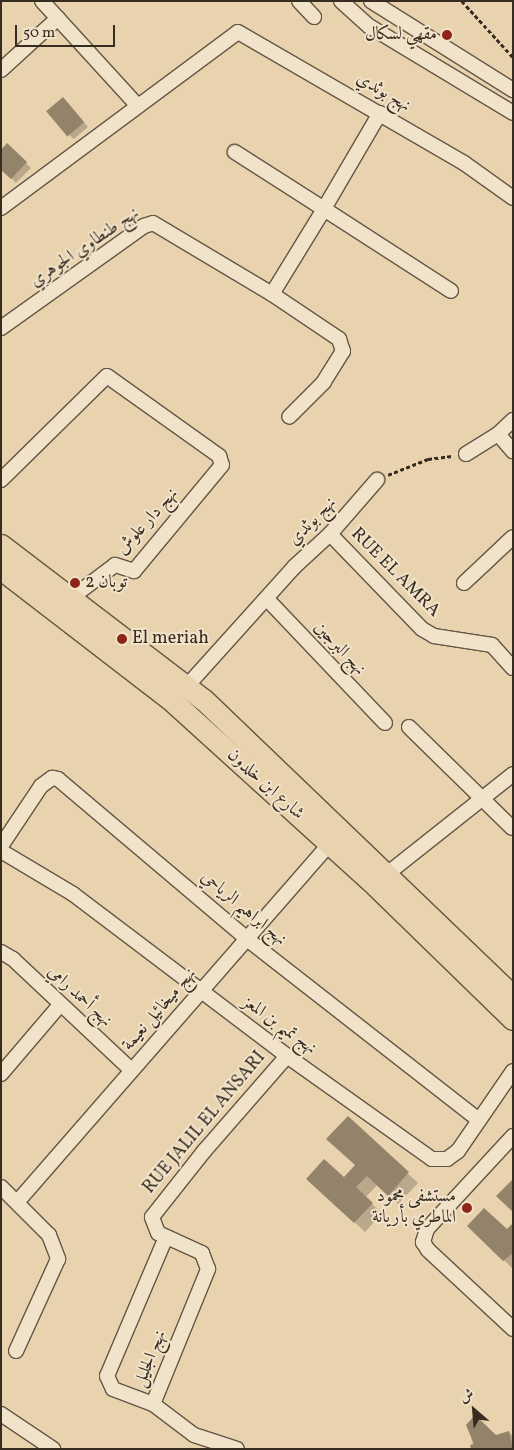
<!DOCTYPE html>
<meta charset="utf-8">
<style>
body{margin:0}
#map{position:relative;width:514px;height:1450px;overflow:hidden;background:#e9d3ae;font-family:Vollkorn,Amiri,serif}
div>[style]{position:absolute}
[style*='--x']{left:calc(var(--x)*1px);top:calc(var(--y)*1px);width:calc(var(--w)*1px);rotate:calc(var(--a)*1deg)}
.shadow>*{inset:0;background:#0003}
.building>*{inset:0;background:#93836a;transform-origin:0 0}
.path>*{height:2.5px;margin-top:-1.25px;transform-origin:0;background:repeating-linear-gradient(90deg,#362c20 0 4px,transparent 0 6.5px)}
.roads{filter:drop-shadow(1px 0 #635644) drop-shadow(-1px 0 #635644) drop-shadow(0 1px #635644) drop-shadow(0 -1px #635644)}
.minor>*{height:14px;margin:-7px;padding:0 7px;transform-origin:7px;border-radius:7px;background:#f1e2ca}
.highway>*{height:21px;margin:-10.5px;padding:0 10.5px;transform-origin:10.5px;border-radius:10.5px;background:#e9d3ae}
.dots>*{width:14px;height:14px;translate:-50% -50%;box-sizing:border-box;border:2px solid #f1e2ca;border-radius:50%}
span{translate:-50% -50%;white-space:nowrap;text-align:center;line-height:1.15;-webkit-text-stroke:4px #f1e2ca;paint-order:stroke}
.poi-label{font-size:18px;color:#362c20}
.right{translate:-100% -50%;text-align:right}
.left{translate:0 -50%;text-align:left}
.street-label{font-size:18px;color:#362c20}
.frame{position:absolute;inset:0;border:2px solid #362c20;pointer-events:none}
.north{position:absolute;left:449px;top:1385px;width:50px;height:50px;-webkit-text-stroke:4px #f1e2ca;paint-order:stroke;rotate:333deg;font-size:14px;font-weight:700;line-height:20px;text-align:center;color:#362c20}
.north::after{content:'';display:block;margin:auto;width:18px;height:22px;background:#362c20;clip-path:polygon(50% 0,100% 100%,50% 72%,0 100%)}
.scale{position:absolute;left:15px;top:25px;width:100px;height:22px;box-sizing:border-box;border:2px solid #362c20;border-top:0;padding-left:6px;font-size:15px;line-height:18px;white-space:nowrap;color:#362c20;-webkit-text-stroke:4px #f1e2ca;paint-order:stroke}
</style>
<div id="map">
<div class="shadow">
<div style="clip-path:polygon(68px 103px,88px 127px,74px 139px,69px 135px)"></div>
<div style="clip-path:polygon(7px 145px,31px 168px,16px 183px,1px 168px)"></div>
<div style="clip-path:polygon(348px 1118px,418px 1183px,398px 1204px,377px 1185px,365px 1198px,382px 1213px,365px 1232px,318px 1188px,344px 1179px,356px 1166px)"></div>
<div style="clip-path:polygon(469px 1225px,507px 1231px,513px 1225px,513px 1269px)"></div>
<div style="clip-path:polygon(468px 1425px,496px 1437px,509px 1432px,513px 1436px,513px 1449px,474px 1449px)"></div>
</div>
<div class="building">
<div style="left:63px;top:97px;width:33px;height:22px;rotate:50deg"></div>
<div style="clip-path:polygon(7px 143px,27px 162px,11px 179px,1px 170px,1px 150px)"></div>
<div style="clip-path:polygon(348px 1116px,409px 1172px,388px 1196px,367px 1176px,356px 1187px,373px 1203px,354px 1223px,306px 1179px,324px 1159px,344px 1177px,355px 1165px,326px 1139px)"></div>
<div style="clip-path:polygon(513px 1179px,513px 1212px,496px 1196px)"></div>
<div style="clip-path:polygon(484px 1208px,507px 1229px,513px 1223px,513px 1253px,503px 1261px,467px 1226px)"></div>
<div style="clip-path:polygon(475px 1415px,496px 1435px,509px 1431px,513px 1449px,471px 1449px,470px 1445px,474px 1444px,466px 1425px)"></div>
</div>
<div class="path">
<div style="--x:462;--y:1;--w:76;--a:47.7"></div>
<div style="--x:388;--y:475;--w:43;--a:-21.8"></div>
<div style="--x:428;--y:459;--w:26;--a:-7"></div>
</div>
<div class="roads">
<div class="minor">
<div style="--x:42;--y:1;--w:141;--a:47.6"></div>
<div style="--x:299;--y:1;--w:22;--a:47"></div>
<div style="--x:341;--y:1;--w:38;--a:42"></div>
<div style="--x:369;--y:26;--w:168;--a:31.1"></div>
<div style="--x:371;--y:1;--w:168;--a:32.1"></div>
<div style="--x:1;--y:70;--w:77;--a:-42.4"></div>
<div style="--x:380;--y:113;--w:111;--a:120.3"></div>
<div style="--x:324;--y:209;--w:151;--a:32.8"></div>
<div style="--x:1;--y:208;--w:295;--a:-36.6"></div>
<div style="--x:238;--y:32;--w:261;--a:30.1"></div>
<div style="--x:464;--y:163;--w:60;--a:35.5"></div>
<div style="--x:272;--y:294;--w:81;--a:33.9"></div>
<div style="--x:339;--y:339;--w:13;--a:72"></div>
<div style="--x:343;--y:351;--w:36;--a:122"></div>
<div style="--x:324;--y:382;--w:49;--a:135"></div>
<div style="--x:1;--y:328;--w:176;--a:-35.5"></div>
<div style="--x:144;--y:226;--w:9;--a:-18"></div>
<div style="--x:153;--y:223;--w:139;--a:30.8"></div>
<div style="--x:272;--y:294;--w:100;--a:-58.5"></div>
<div style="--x:324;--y:209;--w:106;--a:-147.4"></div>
<div style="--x:498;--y:434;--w:23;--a:49"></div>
<div style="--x:466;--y:454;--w:38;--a:-32"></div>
<div style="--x:498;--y:434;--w:21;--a:-43"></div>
<div style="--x:1;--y:480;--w:148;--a:-44.5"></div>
<div style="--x:107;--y:376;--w:138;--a:35.5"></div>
<div style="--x:219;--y:456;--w:9;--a:72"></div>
<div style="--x:222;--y:465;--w:138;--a:129.7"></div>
<div style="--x:134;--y:571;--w:20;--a:-162"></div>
<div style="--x:115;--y:565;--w:55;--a:143.1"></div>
<div style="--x:330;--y:534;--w:132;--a:45.9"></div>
<div style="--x:422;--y:629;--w:14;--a:30"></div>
<div style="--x:434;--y:636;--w:59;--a:8.8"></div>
<div style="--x:492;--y:645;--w:31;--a:48"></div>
<div style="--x:464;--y:583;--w:67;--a:-43.2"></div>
<div style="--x:267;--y:599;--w:171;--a:46.4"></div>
<div style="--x:187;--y:686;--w:160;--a:-48"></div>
<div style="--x:294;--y:567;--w:49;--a:-42.5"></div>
<div style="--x:330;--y:534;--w:72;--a:-49"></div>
<div style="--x:409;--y:727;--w:144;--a:44.4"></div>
<div style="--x:1;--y:846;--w:72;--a:-56.3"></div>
<div style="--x:41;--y:786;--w:14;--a:-36"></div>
<div style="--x:52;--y:778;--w:6;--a:9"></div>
<div style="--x:58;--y:779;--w:248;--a:40.2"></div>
<div style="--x:247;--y:939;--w:294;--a:38"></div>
<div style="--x:1;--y:851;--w:84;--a:30.8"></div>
<div style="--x:73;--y:894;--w:268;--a:37.1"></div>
<div style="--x:287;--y:1056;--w:178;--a:35.4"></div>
<div style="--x:432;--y:1159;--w:15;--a:0"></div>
<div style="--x:447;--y:1159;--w:14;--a:-36"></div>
<div style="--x:458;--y:1151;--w:97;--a:-55.5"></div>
<div style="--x:387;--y:874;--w:161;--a:-38.4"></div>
<div style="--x:1;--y:952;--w:14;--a:30"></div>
<div style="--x:13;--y:959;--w:162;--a:43.2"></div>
<div style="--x:1;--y:1074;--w:91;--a:-49.5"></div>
<div style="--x:513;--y:1136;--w:127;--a:132.8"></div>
<div style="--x:427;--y:1229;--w:14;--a:107"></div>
<div style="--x:423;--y:1242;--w:9;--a:58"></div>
<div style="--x:428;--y:1250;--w:116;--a:42.9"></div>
<div style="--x:1;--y:1187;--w:68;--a:45"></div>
<div style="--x:49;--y:1235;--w:26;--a:69"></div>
<div style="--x:58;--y:1259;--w:101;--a:114.5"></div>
<div style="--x:18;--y:1201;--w:475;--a:-48.9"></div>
<div style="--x:166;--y:1237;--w:151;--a:113"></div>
<div style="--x:107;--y:1376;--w:14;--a:65"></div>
<div style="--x:113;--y:1389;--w:43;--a:20.6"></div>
<div style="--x:153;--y:1404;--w:146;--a:-67.8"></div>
<div style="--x:208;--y:1269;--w:17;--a:-111"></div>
<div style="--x:202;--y:1253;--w:48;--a:-155.6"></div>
<div style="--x:158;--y:1233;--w:17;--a:-111"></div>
<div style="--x:152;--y:1217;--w:85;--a:-51.7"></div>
<div style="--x:205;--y:1150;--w:125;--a:-48.9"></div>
<div style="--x:153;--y:1404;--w:51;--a:37.1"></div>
<div style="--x:194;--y:1435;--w:45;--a:18"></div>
<div style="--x:1;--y:1414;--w:63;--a:33.9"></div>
</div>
<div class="highway">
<div style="--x:1;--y:545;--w:255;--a:37.4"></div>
<div style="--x:204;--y:700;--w:428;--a:43.8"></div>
<div style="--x:1;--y:569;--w:213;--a:37.6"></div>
<div style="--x:170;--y:699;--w:278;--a:42.2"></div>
<div style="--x:376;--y:886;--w:191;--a:44.2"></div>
</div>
</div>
<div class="dots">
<div style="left:447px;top:35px;background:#8f2418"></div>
<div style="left:75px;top:583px;background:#8f2418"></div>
<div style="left:122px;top:639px;background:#8f2418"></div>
<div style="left:467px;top:1208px;background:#8f2418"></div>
</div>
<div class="poi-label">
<span class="right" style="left:437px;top:35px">مقهي لسكال</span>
<span class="left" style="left:85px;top:583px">توبان 2</span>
<span class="left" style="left:132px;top:639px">El meriah</span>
<span class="right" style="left:456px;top:1208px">مستشفى محمود<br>الماطري بأريانة</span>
</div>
<div class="street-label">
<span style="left:383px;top:93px;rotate:31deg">نهج بوثدي</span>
<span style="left:85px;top:248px;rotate:-34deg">نهج طنطاوي الجوهري</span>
<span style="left:148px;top:522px;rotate:-48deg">نهج دار علوش</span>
<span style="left:313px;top:522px;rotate:-45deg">نهج بوثدي</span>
<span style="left:395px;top:573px;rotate:45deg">RUE EL AMRA</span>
<span style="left:339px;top:649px;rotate:47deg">نهج البرجين</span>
<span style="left:265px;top:785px;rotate:42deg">شارع ابن خلدون</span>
<span style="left:243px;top:909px;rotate:40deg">نهج ابراهيم الرياحي</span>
<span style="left:79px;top:997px;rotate:43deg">نهج أحمد رامي</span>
<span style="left:160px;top:1010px;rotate:-49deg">نهج ميخائيل نعيمة</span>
<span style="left:279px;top:1026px;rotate:36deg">نهج تميم بن المعز</span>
<span style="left:205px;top:1123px;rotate:-50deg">RUE JALIL EL ANSARI</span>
<span style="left:151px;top:1359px;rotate:-68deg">نهج الجليل</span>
</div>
<div class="frame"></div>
<div class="north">ش</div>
<div class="scale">50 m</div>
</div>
